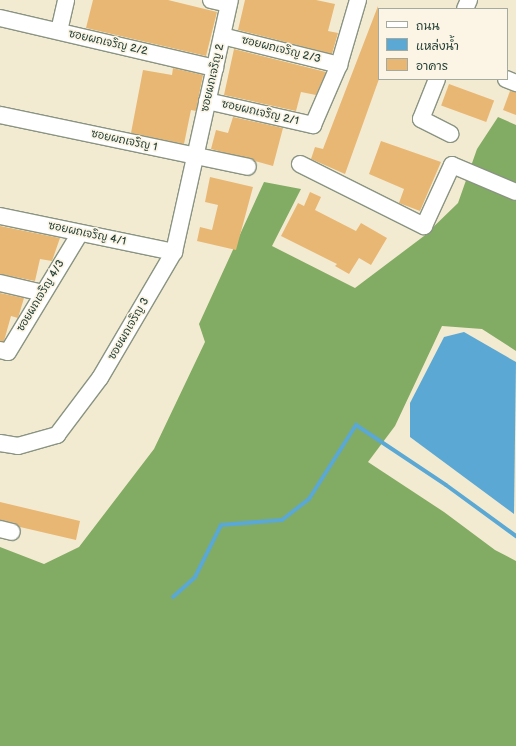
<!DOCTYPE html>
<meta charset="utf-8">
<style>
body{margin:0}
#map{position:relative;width:516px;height:746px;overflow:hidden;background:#f3ebd1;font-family:"Balsamiq Sans","Playpen Sans Thai",sans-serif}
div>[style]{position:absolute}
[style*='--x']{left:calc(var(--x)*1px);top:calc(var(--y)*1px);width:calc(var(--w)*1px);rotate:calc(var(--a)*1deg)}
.forest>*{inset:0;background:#82ac64}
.water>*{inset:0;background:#5aa8d3}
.stream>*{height:4px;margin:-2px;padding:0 2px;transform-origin:2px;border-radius:2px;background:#5aa8d3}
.building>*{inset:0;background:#e8b774;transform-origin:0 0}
.roads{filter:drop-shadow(1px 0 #899482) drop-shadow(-1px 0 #899482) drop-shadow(0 1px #899482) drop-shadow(0 -1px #899482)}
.minor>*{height:16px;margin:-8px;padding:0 8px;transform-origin:8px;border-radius:8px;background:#fff}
span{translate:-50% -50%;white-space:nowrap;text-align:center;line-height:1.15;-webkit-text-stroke:3.5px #fcf5e5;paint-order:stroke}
.street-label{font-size:11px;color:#1f3d34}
.legend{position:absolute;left:378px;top:8px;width:130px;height:72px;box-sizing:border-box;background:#fcf5e5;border:1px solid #a4ab9e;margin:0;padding:5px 7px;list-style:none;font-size:12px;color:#1f3d34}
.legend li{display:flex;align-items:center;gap:8px;height:20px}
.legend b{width:20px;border:1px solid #a4ab9e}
</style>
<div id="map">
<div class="forest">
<div style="clip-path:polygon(498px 117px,516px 125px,516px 351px,482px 329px,442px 326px,395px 426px,368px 462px,444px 512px,495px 550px,516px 561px,516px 746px,0 746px,0 547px,44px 564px,79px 547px,154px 449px,205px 342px,199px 324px,264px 182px,301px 189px,272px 246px,355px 288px,424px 236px,458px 203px,477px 149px)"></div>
</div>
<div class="water">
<div style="clip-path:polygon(464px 332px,516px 362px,514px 514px,410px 437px,410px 403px,444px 337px)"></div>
</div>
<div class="stream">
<div style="--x:173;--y:597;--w:30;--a:-42"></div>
<div style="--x:195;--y:577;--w:58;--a:-63.4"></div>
<div style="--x:221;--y:525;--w:61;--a:-4.7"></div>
<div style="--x:282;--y:520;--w:34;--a:-38"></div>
<div style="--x:309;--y:499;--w:88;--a:-57.6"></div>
<div style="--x:356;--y:425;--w:108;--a:33.7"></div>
<div style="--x:446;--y:485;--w:87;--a:36.1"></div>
</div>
<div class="building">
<div style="clip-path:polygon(93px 0,168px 0,217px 12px,206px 56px,86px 28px)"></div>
<div style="clip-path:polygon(245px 0,316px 0,335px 4px,328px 31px,338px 33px,332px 54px,238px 30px)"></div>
<div style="clip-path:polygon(378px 6px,379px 79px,345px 174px,311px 159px,315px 147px,323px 149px)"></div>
<div style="clip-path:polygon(234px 49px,326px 72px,316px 95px,301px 92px,296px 111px,224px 95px)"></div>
<div style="clip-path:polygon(173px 68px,203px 75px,196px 111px,191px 110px,184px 144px,131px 133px,143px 70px,172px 75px)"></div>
<div style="left:449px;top:84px;width:48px;height:23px;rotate:20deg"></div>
<div style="clip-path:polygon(510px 91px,516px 92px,516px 115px,503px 110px)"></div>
<div style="clip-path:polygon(233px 117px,283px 128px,273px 166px,211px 149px,216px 130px,228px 133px)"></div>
<div style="clip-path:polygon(381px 141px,441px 162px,420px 211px,399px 203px,404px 189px,369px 174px)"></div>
<div style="clip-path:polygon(210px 177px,253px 187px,236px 250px,197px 241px,200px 227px,212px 230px,218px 205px,205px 202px)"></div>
<div style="clip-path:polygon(310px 192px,321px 197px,315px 210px,356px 231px,361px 223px,387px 238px,371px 265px,359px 258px,349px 274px,335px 266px,337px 264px,281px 236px,298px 203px,304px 206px)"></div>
<div style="clip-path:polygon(0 226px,60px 238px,52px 261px,40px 259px,35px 281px,0 274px)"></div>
<div style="clip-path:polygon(0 293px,24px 298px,18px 318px,11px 316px,4px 341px,0 341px)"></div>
<div style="clip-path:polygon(0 502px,80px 521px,76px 540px,20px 527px,14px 523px,0 520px)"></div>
</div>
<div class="roads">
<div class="minor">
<div style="--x:211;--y:0;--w:18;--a:13"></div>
<div style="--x:465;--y:9;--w:10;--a:-66"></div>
<div style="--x:0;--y:18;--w:221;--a:13.1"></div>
<div style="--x:59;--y:31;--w:32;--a:-77"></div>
<div style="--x:222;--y:36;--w:121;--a:13.9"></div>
<div style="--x:437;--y:79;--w:43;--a:111.8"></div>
<div style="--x:421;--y:119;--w:33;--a:27"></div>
<div style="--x:506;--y:79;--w:11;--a:22"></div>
<div style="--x:207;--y:101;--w:109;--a:12.8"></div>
<div style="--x:313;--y:125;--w:65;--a:-66.6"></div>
<div style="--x:339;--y:65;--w:68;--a:-73.7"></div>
<div style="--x:0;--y:115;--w:253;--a:11.8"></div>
<div style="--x:300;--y:164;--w:139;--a:26.6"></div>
<div style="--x:424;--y:226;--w:67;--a:-65.3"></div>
<div style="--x:452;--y:165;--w:69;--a:22.9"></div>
<div style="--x:0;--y:216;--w:178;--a:11.7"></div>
<div style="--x:0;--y:283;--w:44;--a:13.1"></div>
<div style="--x:0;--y:350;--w:8;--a:14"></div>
<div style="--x:8;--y:352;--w:139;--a:-58.8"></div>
<div style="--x:0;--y:443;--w:18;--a:9"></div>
<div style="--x:18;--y:446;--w:41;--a:-15.8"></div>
<div style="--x:57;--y:435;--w:71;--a:-53"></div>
<div style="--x:100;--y:378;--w:146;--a:-59.6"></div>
<div style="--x:174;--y:252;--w:258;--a:-77.5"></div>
<div style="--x:0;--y:529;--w:12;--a:14"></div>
</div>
</div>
<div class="street-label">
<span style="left:108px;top:43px;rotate:13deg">ซอยผถเจริญ 2/2</span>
<span style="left:281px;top:50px;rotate:14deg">ซอยผถเจริญ 2/3</span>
<span style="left:213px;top:78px;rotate:-77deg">ซอยผถเจริญ 2</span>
<span style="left:260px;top:113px;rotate:13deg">ซอยผถเจริญ 2/1</span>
<span style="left:124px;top:141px;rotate:12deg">ซอยผถเจริญ 1</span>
<span style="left:87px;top:234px;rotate:12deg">ซอยผถเจริญ 4/1</span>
<span style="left:41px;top:296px;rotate:-59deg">ซอยผถเจริญ 4/3</span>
<span style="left:129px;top:329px;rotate:-60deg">ซอยผถเจริญ 3</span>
</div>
<ul class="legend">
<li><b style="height:5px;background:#fff"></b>ถนน</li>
<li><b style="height:11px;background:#5aa8d3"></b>แหล่งน้ำ</li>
<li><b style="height:11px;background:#e8b774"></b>อาคาร</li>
</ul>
</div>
